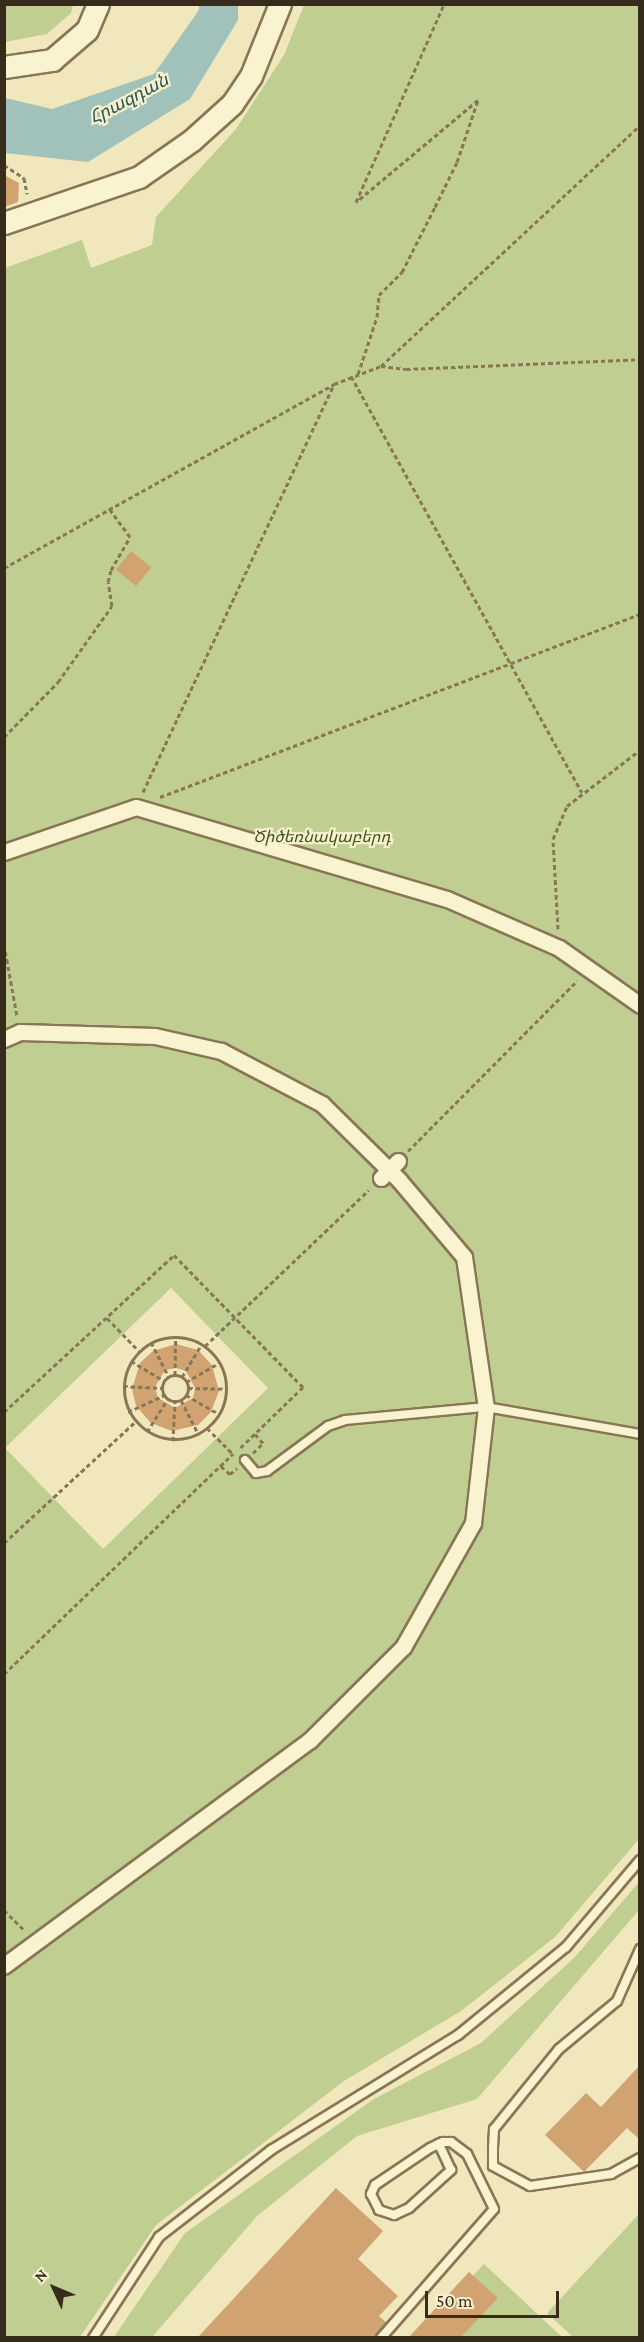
<!DOCTYPE html>
<meta charset="utf-8">
<style>
body{margin:0}
#map{position:relative;width:644px;height:2342px;overflow:hidden;background:#f0e7bd;font-family:"Crimson Pro","Noto Sans Armenian",serif}
div>[style]{position:absolute}
[style*='--x']{left:calc(var(--x)*1px);top:calc(var(--y)*1px);width:calc(var(--w)*1px);rotate:calc(var(--a)*1deg)}
.green>*{inset:0;background:#c0ce91}
.water>*{inset:0;background:#a1c1bb}
.building>*{inset:0;background:#d0a371;transform-origin:0 0}
.path>*{height:3px;margin-top:-1.5px;transform-origin:0;background:repeating-linear-gradient(90deg,#887655 0 4.5px,transparent 0 7.5px)}
.path>.ring{margin:-1.5px;padding:0;box-sizing:content-box;background:none;border:3px solid #887655;border-radius:50%}
.roads{filter:drop-shadow(2px 0 #887655) drop-shadow(-2px 0 #887655) drop-shadow(0 2px #887655) drop-shadow(0 -2px #887655)}
.lane>*{height:8px;margin:-4px;padding:0 4px;transform-origin:4px;border-radius:4px;background:#faf3d0}
.street>*{height:15px;margin:-7.5px;padding:0 7.5px;transform-origin:7.5px;border-radius:7.5px;background:#faf3d0}
.secondary>*{height:21px;margin:-10.5px;padding:0 10.5px;transform-origin:10.5px;border-radius:10.5px;background:#faf3d0}
span{translate:-50% -50%;white-space:nowrap;text-align:center;line-height:1.15;-webkit-text-stroke:4.5px #f7f0cd;paint-order:stroke}
.park-label{font-size:16px;color:#415420;font-style:italic}
.water-label{font-size:18px;color:#295558;font-style:italic}
.frame{position:absolute;inset:0;border:6px solid #372c1b;pointer-events:none}
.north{position:absolute;left:24px;top:2258px;width:60px;height:60px;-webkit-text-stroke:4px #f7f0cd;paint-order:stroke;rotate:314deg;font-size:16px;font-weight:700;line-height:24px;text-align:center;color:#372c1b}
.north::after{content:'';display:block;margin:auto;width:21px;height:27px;background:#372c1b;clip-path:polygon(50% 0,100% 100%,50% 72%,0 100%)}
.scale{position:absolute;left:425px;top:2291px;width:134px;height:27px;box-sizing:border-box;border:3px solid #372c1b;border-top:0;padding-left:8px;font-size:18px;line-height:21px;white-space:nowrap;color:#372c1b;-webkit-text-stroke:4px #f7f0cd;paint-order:stroke}
</style>
<div id="map">
<div class="green">
<div style="clip-path:polygon(5px 4px,73px 4px,73px 5px,71px 13px,47px 34px,5px 42px)"></div>
<div style="clip-path:polygon(evenodd,304px 5px,639px 5px,639px 1839px,555px 1937px,461px 2011px,344px 2081px,156px 2225px,80px 2337px,5px 2338px,5px 268px,82px 240px,91px 268px,152px 245px,156px 217px,236px 129px,284px 55px,304px 5px,171px 1288px,268px 1388px,103px 1549px,5px 1448px,171px 1288px)"></div>
<div style="clip-path:polygon(639px 1882px,639px 1910px,477px 2099px,357px 2136px,257px 2216px,152px 2337px,114px 2337px,185px 2233px,374px 2099px,481px 2043px,575px 1957px)"></div>
<div style="clip-path:polygon(639px 2214px,639px 2337px,573px 2337px,547px 2313px)"></div>
<div style="clip-path:polygon(484px 2264px,562px 2337px,414px 2338px)"></div>
</div>
<div class="water">
<div style="clip-path:polygon(199px 5px,238px 5px,238px 20px,190px 99px,88px 162px,5px 153px,5px 98px,52px 109px,154px 74px,199px 10px)"></div>
</div>
<div class="building">
<div style="clip-path:polygon(4px 175px,19px 183px,18px 202px,4px 207px)"></div>
<div style="left:131px;top:551px;width:26px;height:24px;rotate:39deg"></div>
<div style="clip-path:polygon(evenodd,176px 1344px,198px 1350px,212px 1365px,219px 1391px,211px 1412px,198px 1425px,172px 1431px,151px 1423px,136px 1406px,132px 1389px,140px 1363px,153px 1351px,176px 1344px,176px 1368px,186px 1371px,195px 1388px,193px 1398px,175px 1408px,158px 1398px,155px 1387px,165px 1370px,176px 1368px)"></div>
<div style="clip-path:polygon(639px 2066px,639px 2139px,627px 2128px,584px 2172px,545px 2135px,586px 2093px,601px 2107px)"></div>
<div style="clip-path:polygon(336px 2188px,383px 2231px,358px 2259px,398px 2296px,379px 2316px,387px 2323px,375px 2337px,198px 2337px)"></div>
<div style="clip-path:polygon(469px 2272px,498px 2298px,461px 2337px,409px 2337px)"></div>
</div>
<div class="path">
<div style="--x:4;--y:165;--w:24;--a:33"></div>
<div style="--x:24;--y:178;--w:16;--a:79"></div>
<div style="--x:381;--y:366;--w:25;--a:7"></div>
<div style="--x:406;--y:369;--w:234;--a:-2.4"></div>
<div style="--x:358;--y:374;--w:60;--a:-71.6"></div>
<div style="--x:377;--y:317;--w:22;--a:-85"></div>
<div style="--x:379;--y:295;--w:33;--a:-45"></div>
<div style="--x:402;--y:272;--w:73;--a:-63.1"></div>
<div style="--x:435;--y:207;--w:50;--a:-63.9"></div>
<div style="--x:457;--y:162;--w:65;--a:-71.3"></div>
<div style="--x:478;--y:100;--w:159;--a:140.1"></div>
<div style="--x:356;--y:202;--w:217;--a:-66"></div>
<div style="--x:351;--y:376;--w:476;--a:61"></div>
<div style="--x:4;--y:568;--w:378;--a:-29.1"></div>
<div style="--x:334;--y:384;--w:50;--a:-21"></div>
<div style="--x:381;--y:366;--w:354;--a:-42.9"></div>
<div style="--x:4;--y:737;--w:77;--a:-45.5"></div>
<div style="--x:58;--y:682;--w:93;--a:-54.6"></div>
<div style="--x:112;--y:606;--w:24;--a:-99"></div>
<div style="--x:108;--y:582;--w:12;--a:-76"></div>
<div style="--x:111;--y:570;--w:38;--a:-60"></div>
<div style="--x:130;--y:537;--w:34;--a:-126"></div>
<div style="--x:143;--y:792;--w:450;--a:-64.9"></div>
<div style="--x:160;--y:797;--w:514;--a:-20.87"></div>
<div style="--x:558;--y:929;--w:90;--a:-93.2"></div>
<div style="--x:553;--y:839;--w:36;--a:-67"></div>
<div style="--x:567;--y:806;--w:92;--a:-37.5"></div>
<div style="--x:4;--y:944;--w:73;--a:79.8"></div>
<div style="--x:408;--y:1151;--w:240;--a:-45.2"></div>
<div style="--x:107;--y:1318;--w:47;--a:45.9"></div>
<div class="ring" style="left:124px;top:1337px;width:99px;height:99px"></div>
<div style="--x:151;--y:1342;--w:39;--a:63"></div>
<div style="--x:205;--y:1346;--w:226;--a:-43.6"></div>
<div style="--x:131;--y:1361;--w:39;--a:31"></div>
<div style="--x:175;--y:1375;--w:39;--a:-89"></div>
<div class="ring" style="left:162px;top:1375px;width:23px;height:23px"></div>
<div style="--x:182;--y:1377;--w:39;--a:-59"></div>
<div style="--x:186;--y:1382;--w:39;--a:-30"></div>
<div style="--x:123;--y:1386;--w:39;--a:3"></div>
<div style="--x:188;--y:1388;--w:39;--a:1"></div>
<div style="--x:186;--y:1395;--w:39;--a:30"></div>
<div style="--x:181;--y:1400;--w:39;--a:63"></div>
<div style="--x:4;--y:1412;--w:231;--a:-42.7"></div>
<div style="--x:174;--y:1255;--w:185;--a:45.7"></div>
<div style="--x:303;--y:1387;--w:88;--a:135.9"></div>
<div style="--x:128;--y:1412;--w:40;--a:-25"></div>
<div style="--x:207;--y:1428;--w:37;--a:45"></div>
<div style="--x:147;--y:1432;--w:39;--a:-58"></div>
<div style="--x:173;--y:1441;--w:40;--a:-87.1"></div>
<div style="--x:253;--y:1453;--w:14;--a:-45"></div>
<div style="--x:263;--y:1443;--w:12;--a:-132"></div>
<div style="--x:221;--y:1466;--w:12;--a:42"></div>
<div style="--x:230;--y:1474;--w:9;--a:-41"></div>
<div style="--x:4;--y:1543;--w:180;--a:-42.7"></div>
<div style="--x:4;--y:1674;--w:318;--a:-43.9"></div>
<div style="--x:4;--y:1910;--w:28;--a:45"></div>
</div>
<div class="roads">
<div class="lane">
<div style="--x:245;--y:1460;--w:17;--a:50"></div>
<div style="--x:256;--y:1473;--w:11;--a:-10"></div>
<div style="--x:267;--y:1471;--w:76;--a:-36.4"></div>
<div style="--x:328;--y:1426;--w:18;--a:-19"></div>
<div style="--x:345;--y:1420;--w:142;--a:-5.3"></div>
<div style="--x:486;--y:1407;--w:156;--a:9.9"></div>
<div style="--x:640;--y:1949;--w:57;--a:113.9"></div>
<div style="--x:617;--y:2001;--w:75;--a:140.4"></div>
<div style="--x:559;--y:2049;--w:103;--a:129.1"></div>
<div style="--x:494;--y:2129;--w:18;--a:93"></div>
<div style="--x:493;--y:2147;--w:19;--a:90"></div>
<div style="--x:493;--y:2166;--w:42;--a:28.4"></div>
<div style="--x:530;--y:2186;--w:82;--a:-8.4"></div>
<div style="--x:611;--y:2174;--w:33;--a:-29"></div>
<div style="--x:93;--y:2338;--w:121;--a:-56.8"></div>
<div style="--x:159;--y:2237;--w:142;--a:-37.8"></div>
<div style="--x:271;--y:2150;--w:220;--a:-31.6"></div>
<div style="--x:458;--y:2035;--w:139;--a:-39.2"></div>
<div style="--x:566;--y:1947;--w:114;--a:-49.6"></div>
<div style="--x:381;--y:2338;--w:171;--a:-48.8"></div>
<div style="--x:494;--y:2209;--w:61;--a:-116.1"></div>
<div style="--x:467;--y:2154;--w:20;--a:-143"></div>
<div style="--x:451;--y:2142;--w:8;--a:180"></div>
<div style="--x:443;--y:2142;--w:14;--a:155"></div>
<div style="--x:430;--y:2148;--w:66;--a:146.1"></div>
<div style="--x:375;--y:2185;--w:10;--a:114"></div>
<div style="--x:371;--y:2194;--w:18;--a:63"></div>
<div style="--x:379;--y:2210;--w:16;--a:18"></div>
<div style="--x:394;--y:2215;--w:17;--a:-25"></div>
<div style="--x:409;--y:2208;--w:57;--a:-42.1"></div>
<div style="--x:451;--y:2170;--w:29;--a:-115"></div>
</div>
<div class="street">
<div style="--x:4;--y:852;--w:139;--a:-18.8"></div>
<div style="--x:136;--y:807;--w:324;--a:16.5"></div>
<div style="--x:447;--y:899;--w:122;--a:23.6"></div>
<div style="--x:559;--y:948;--w:99;--a:35.1"></div>
<div style="--x:4;--y:1039;--w:17;--a:-24"></div>
<div style="--x:20;--y:1032;--w:135;--a:1.7"></div>
<div style="--x:155;--y:1036;--w:68;--a:12.8"></div>
<div style="--x:221;--y:1051;--w:114;--a:27.7"></div>
<div style="--x:322;--y:1104;--w:108;--a:44.6"></div>
<div style="--x:399;--y:1180;--w:101;--a:49.8"></div>
<div style="--x:464;--y:1257;--w:152;--a:81.7"></div>
<div style="--x:486;--y:1407;--w:117;--a:96.4"></div>
<div style="--x:473;--y:1523;--w:142;--a:119.4"></div>
<div style="--x:403;--y:1647;--w:132;--a:135"></div>
<div style="--x:310;--y:1740;--w:380;--a:143.6"></div>
<div style="--x:381;--y:1178;--w:24;--a:-45"></div>
</div>
<div class="secondary">
<div style="--x:4;--y:67;--w:49;--a:-8.3"></div>
<div style="--x:52;--y:60;--w:46;--a:-40.6"></div>
<div style="--x:87;--y:30;--w:28;--a:-67"></div>
<div style="--x:4;--y:223;--w:143;--a:-18.8"></div>
<div style="--x:139;--y:177;--w:65;--a:-34.9"></div>
<div style="--x:192;--y:140;--w:54;--a:-42"></div>
<div style="--x:232;--y:104;--w:34;--a:-56"></div>
<div style="--x:251;--y:76;--w:78;--a:-68.1"></div>
</div>
</div>
<div class="park-label">
<span style="left:322px;top:837px">Ծիծեռնակաբերդ</span>
</div>
<div class="water-label">
<span style="left:129px;top:99px;rotate:-28deg">Հրազդան</span>
</div>
<div class="frame"></div>
<div class="north">N</div>
<div class="scale">50 m</div>
</div>
